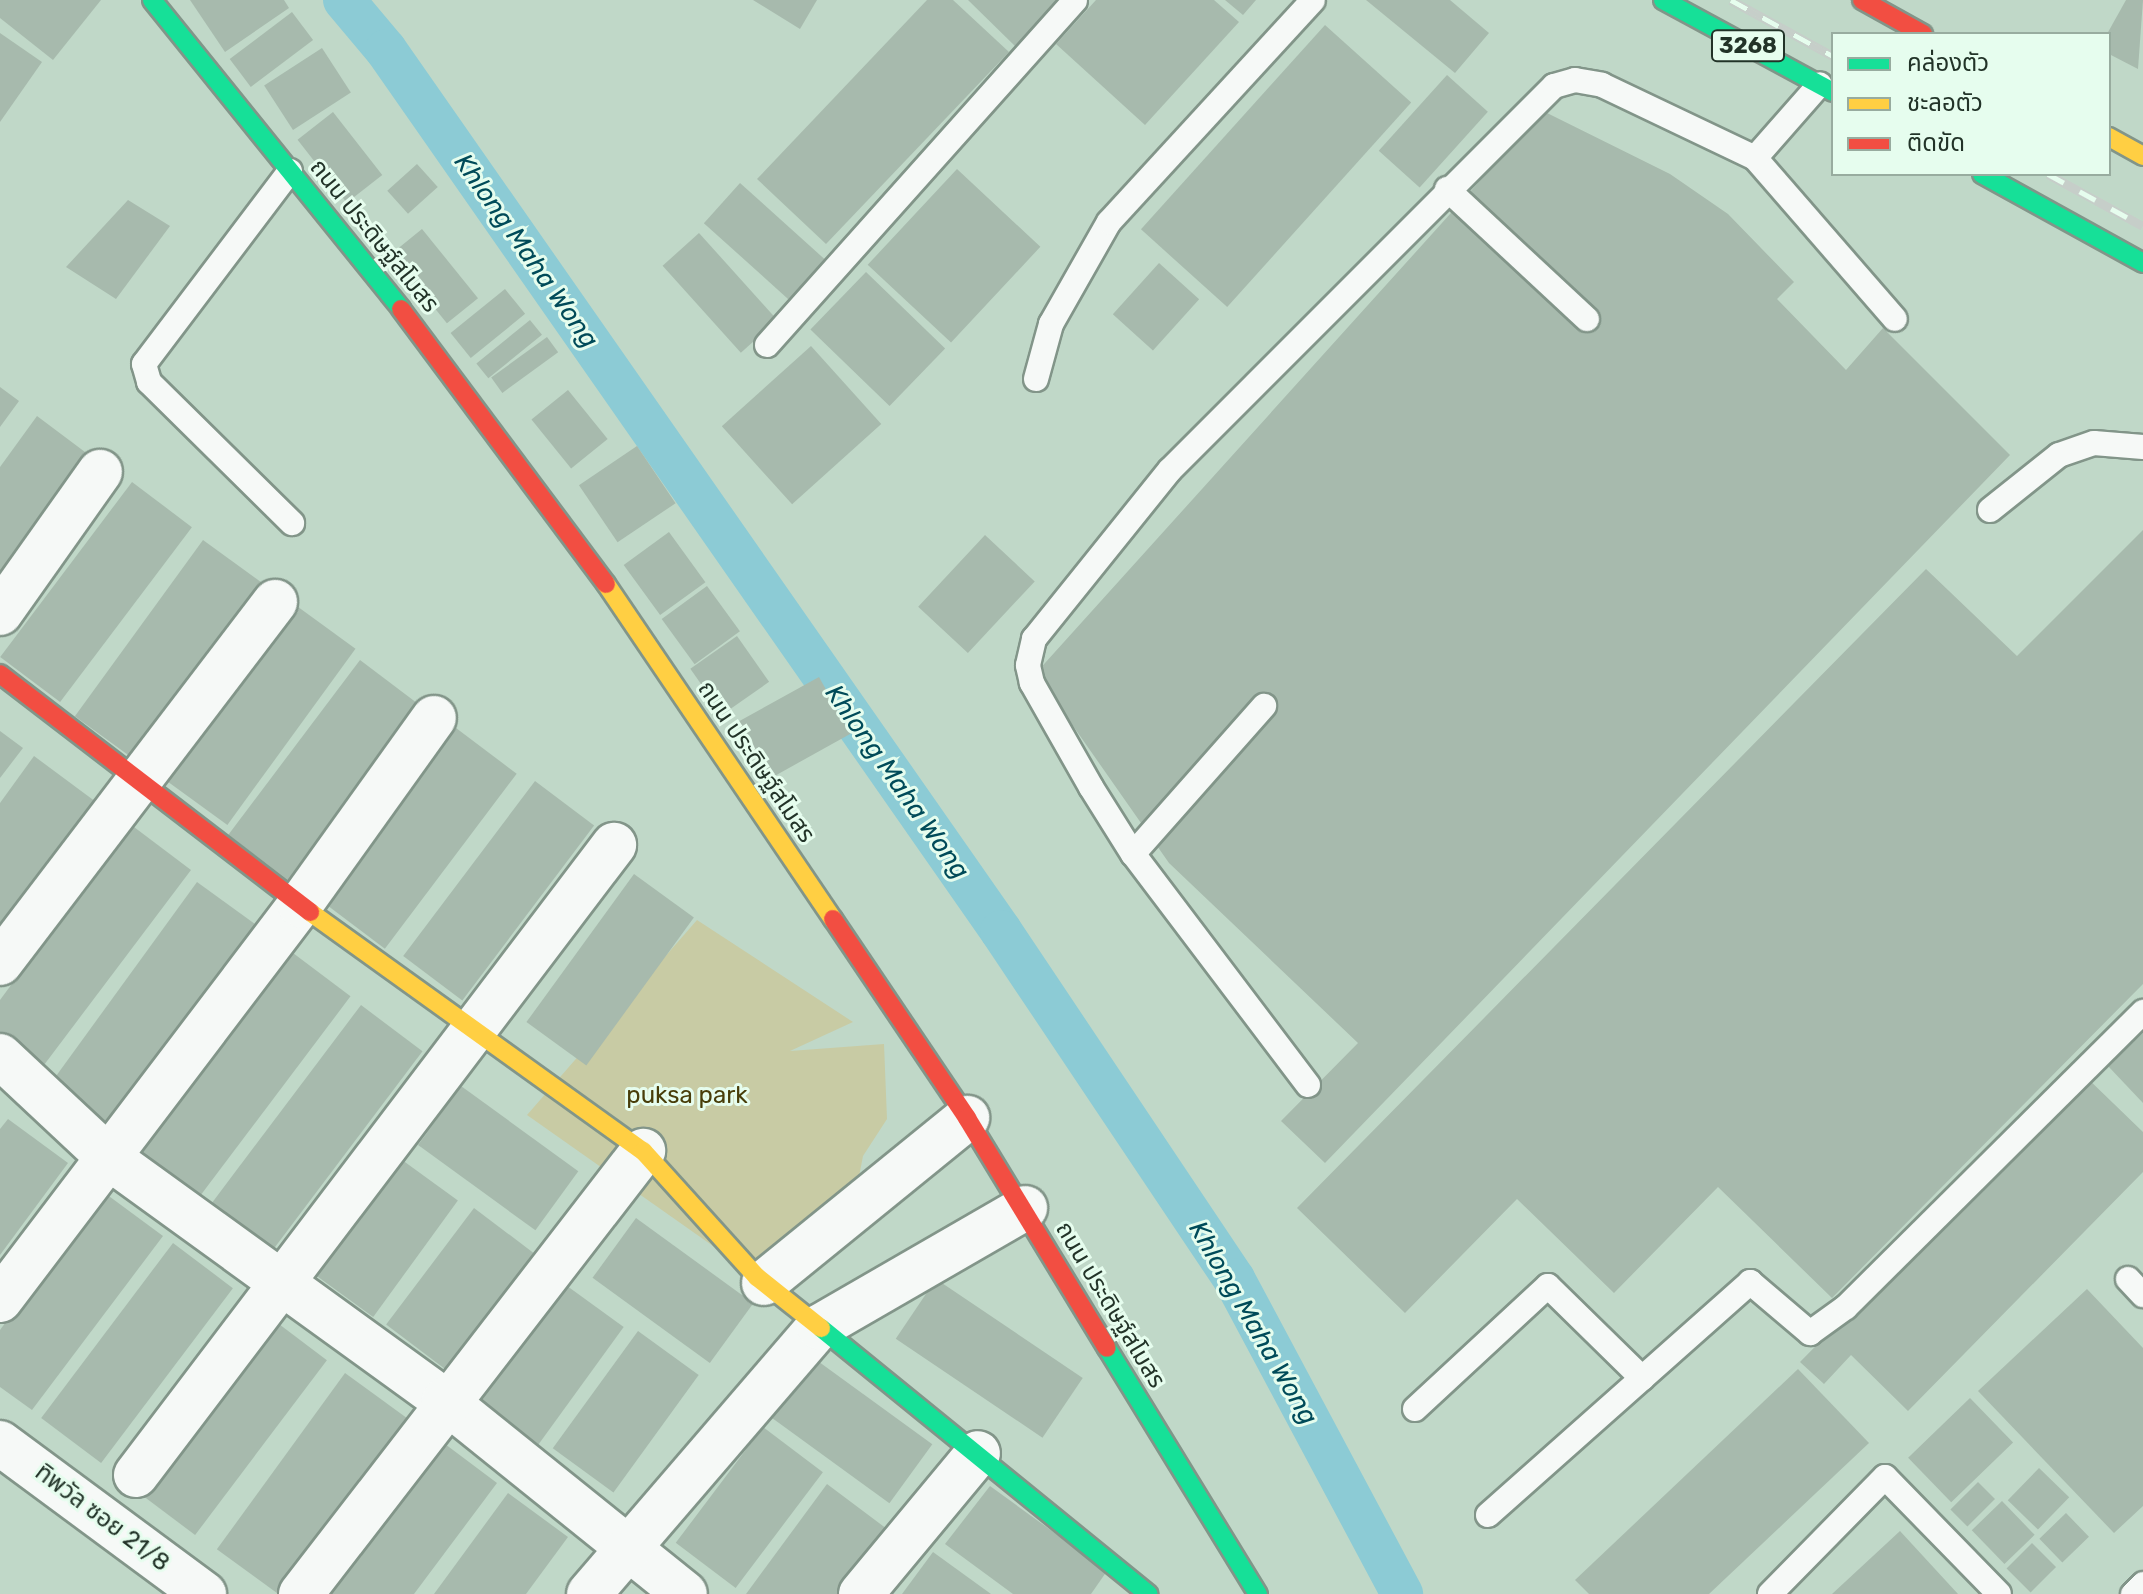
<!DOCTYPE html>
<meta charset="utf-8">
<style>
body{margin:0}
#map{position:relative;width:2143px;height:1594px;overflow:hidden;background:#c0d8c8;font-family:Rubik,"Noto Sans Thai",sans-serif}
div>[style]{position:absolute}
[style*='--x']{left:calc(var(--x)*1px);top:calc(var(--y)*1px);width:calc(var(--w)*1px);rotate:calc(var(--a)*1deg)}
.green>*{inset:0;background:#c8cba4}
.canal>*{height:42px;margin:-21px;padding:0 21px;transform-origin:21px;border-radius:21px;background:#8ccbd5}
.building>*{inset:0;background:#a7baad;transform-origin:0 0}
.roads{filter:drop-shadow(2px 0 #829589) drop-shadow(-2px 0 #829589) drop-shadow(0 2px #829589) drop-shadow(0 -2px #829589)}
.lane>*{height:24px;margin:-12px;padding:0 12px;transform-origin:12px;border-radius:12px;background:#f6f9f7}
.street>*{height:44px;margin:-22px;padding:0 22px;transform-origin:22px;border-radius:22px;background:#f6f9f7}
.fast>*{height:18px;margin:-9px;padding:0 9px;transform-origin:9px;border-radius:9px;background:#16e098}
.slow>*{height:18px;margin:-9px;padding:0 9px;transform-origin:9px;border-radius:9px;background:#ffcf43}
.jam>*{height:18px;margin:-9px;padding:0 9px;transform-origin:9px;border-radius:9px;background:#f24e42}
.rail>*{height:9px;margin-top:-4.5px;transform-origin:0;background:repeating-linear-gradient(90deg,#e6fdee 0 18px,#c6cec9 0 36px);box-sizing:border-box;border-block:2px solid #c6cec9}
span{translate:-50% -50%;white-space:nowrap;text-align:center;line-height:1.15;-webkit-text-stroke:6px #e6fdee;paint-order:stroke}
.shield-label span{padding:2px 6px;background:#e6fdee;border:2px solid;border-radius:6px;-webkit-text-stroke-width:0}
.shield-label{font-size:22px;color:#223328;font-weight:700}
.street-label{font-size:24px;color:#223328}
.park-label{font-size:24px;color:#483d09}
.water-label{font-size:26px;color:#004b59;font-style:italic}
.legend{position:absolute;left:1831px;top:32px;width:280px;height:144px;box-sizing:border-box;background:#e6fdee;border:2px solid #98ac9f;margin:0;padding:10px 14px;list-style:none;font-size:24px;color:#223328}
.legend li{display:flex;align-items:center;gap:16px;height:40px}
.legend b{width:40px;border:2px solid #98ac9f}
</style>
<div id="map">
<div class="green">
<div style="clip-path:polygon(697px 920px,853px 1022px,790px 1051px,884px 1044px,887px 1119px,863px 1156px,855px 1197px,757px 1277px,527px 1115px)"></div>
</div>
<div class="canal">
<div style="--x:344;--y:0;--w:65;--a:50"></div>
<div style="--x:386;--y:50;--w:1074;--a:55.08"></div>
<div style="--x:1001;--y:931;--w:419;--a:56.2"></div>
<div style="--x:1234;--y:1279;--w:357;--a:61.9"></div>
</div>
<div class="building">
<div style="clip-path:polygon(0 0,101px 0,53px 60px,0 18px)"></div>
<div style="clip-path:polygon(190px 0,284px 0,289px 8px,225px 52px)"></div>
<div style="clip-path:polygon(753px 0,817px 0,800px 29px)"></div>
<div style="clip-path:polygon(927px 0,953px 0,1009px 52px,826px 244px,757px 179px)"></div>
<div style="clip-path:polygon(968px 0,1065px 0,1017px 48px)"></div>
<div style="clip-path:polygon(1096px 0,1214px 0,1239px 22px,1145px 125px,1056px 44px)"></div>
<div style="clip-path:polygon(1225px 0,1256px 0,1243px 15px)"></div>
<div style="clip-path:polygon(1366px 0,1450px 0,1489px 33px,1455px 73px)"></div>
<div style="clip-path:polygon(2126px 0,2143px 0,2138px 69px,2109px 54px,2107px 34px)"></div>
<div style="left:292px;top:12px;width:35px;height:78px;rotate:53deg"></div>
<div style="left:1325px;top:25px;width:116px;height:275px;rotate:42deg"></div>
<div style="clip-path:polygon(0 33px,42px 62px,0 122px)"></div>
<div style="left:322px;top:48px;width:53px;height:69px;rotate:57deg"></div>
<div style="left:1447px;top:75px;width:55px;height:102px;rotate:42deg"></div>
<div style="clip-path:polygon(1543px 111px,1670px 174px,1728px 214px,1794px 282px,1777px 299px,1846px 370px,1883px 328px,2010px 455px,1325px 1163px,1281px 1121px,1358px 1043px,1169px 863px,1036px 673px)"></div>
<div style="left:333px;top:112px;width:80px;height:45px;rotate:52deg"></div>
<div style="left:417px;top:164px;width:31px;height:40px;rotate:48deg"></div>
<div style="left:957px;top:169px;width:114px;height:131px;rotate:43deg"></div>
<div style="left:740px;top:183px;width:114px;height:54px;rotate:42deg"></div>
<div style="clip-path:polygon(128px 200px,170px 226px,116px 299px,66px 267px)"></div>
<div style="left:422px;top:229px;width:89px;height:40px;rotate:51deg"></div>
<div style="left:699px;top:233px;width:117px;height:49px;rotate:48deg"></div>
<div style="left:1159px;top:263px;width:54px;height:69px;rotate:42deg"></div>
<div style="left:866px;top:272px;width:110px;height:80px;rotate:44deg"></div>
<div style="left:505px;top:289px;width:32px;height:70px;rotate:51deg"></div>
<div style="left:530px;top:320px;width:19px;height:69px;rotate:51deg"></div>
<div style="left:547px;top:337px;width:19px;height:69px;rotate:54deg"></div>
<div style="left:811px;top:346px;width:105px;height:120px;rotate:48deg"></div>
<div style="clip-path:polygon(0 387px,19px 401px,0 427px)"></div>
<div style="left:568px;top:390px;width:63px;height:47px;rotate:51deg"></div>
<div style="clip-path:polygon(37px 416px,97px 461px,0 591px,0 467px)"></div>
<div style="left:637px;top:446px;width:69px;height:70px;rotate:56deg"></div>
<div style="left:132px;top:482px;width:75px;height:219px;rotate:37deg"></div>
<div style="clip-path:polygon(2143px 530px,2143px 984px,1832px 1298px,1718px 1187px,1614px 1293px,1517px 1199px,1405px 1313px,1297px 1208px,1926px 569px,2017px 656px)"></div>
<div style="left:669px;top:532px;width:62px;height:56px;rotate:54deg"></div>
<div style="left:985px;top:535px;width:68px;height:98px;rotate:43deg"></div>
<div style="left:203px;top:540px;width:74px;height:218px;rotate:36deg"></div>
<div style="left:707px;top:586px;width:56px;height:56px;rotate:54deg"></div>
<div style="left:294px;top:604px;width:76px;height:218px;rotate:36deg"></div>
<div style="left:737px;top:636px;width:56px;height:57px;rotate:55deg"></div>
<div style="left:360px;top:660px;width:75px;height:219px;rotate:37deg"></div>
<div style="left:819px;top:677px;width:65px;height:94px;rotate:61deg"></div>
<div style="left:456px;top:728px;width:76px;height:219px;rotate:37deg"></div>
<div style="clip-path:polygon(0 731px,23px 748px,0 778px)"></div>
<div style="clip-path:polygon(34px 756px,96px 802px,0 929px,0 803px)"></div>
<div style="left:535px;top:781px;width:74px;height:219px;rotate:37deg"></div>
<div style="clip-path:polygon(130px 824px,191px 870px,41px 1069px,0 1039px,0 1000px)"></div>
<div style="left:634px;top:874px;width:74px;height:183px;rotate:36deg"></div>
<div style="left:197px;top:882px;width:76px;height:249px;rotate:36deg"></div>
<div style="left:289px;top:950px;width:77px;height:250px;rotate:37deg"></div>
<div style="left:361px;top:1005px;width:77px;height:250px;rotate:37deg"></div>
<div style="clip-path:polygon(2143px 1033px,2143px 1103px,2108px 1066px)"></div>
<div style="clip-path:polygon(2083px 1074px,2143px 1132px,2143px 1172px,1908px 1411px,1851px 1355px,1824px 1384px,1800px 1362px)"></div>
<div style="left:461px;top:1086px;width:145px;height:73px;rotate:36deg"></div>
<div style="clip-path:polygon(8px 1119px,68px 1163px,0 1255px,0 1129px)"></div>
<div style="left:398px;top:1157px;width:74px;height:144px;rotate:36deg"></div>
<div style="clip-path:polygon(102px 1191px,163px 1236px,32px 1410px,0 1387px,0 1330px)"></div>
<div style="left:474px;top:1208px;width:75px;height:146px;rotate:37deg"></div>
<div style="left:636px;top:1218px;width:145px;height:74px;rotate:36deg"></div>
<div style="left:173px;top:1243px;width:75px;height:219px;rotate:37deg"></div>
<div style="left:936px;top:1279px;width:177px;height:72px;rotate:34deg"></div>
<div style="left:563px;top:1283px;width:75px;height:145px;rotate:36deg"></div>
<div style="clip-path:polygon(2087px 1289px,2143px 1348px,2143px 1506px,2114px 1533px,1978px 1391px)"></div>
<div style="left:267px;top:1315px;width:75px;height:219px;rotate:37deg"></div>
<div style="left:638px;top:1331px;width:75px;height:145px;rotate:36deg"></div>
<div style="left:815px;top:1359px;width:145px;height:73px;rotate:36deg"></div>
<div style="clip-path:polygon(1798px 1369px,1869px 1443px,1709px 1594px,1589px 1594px,1575px 1580px)"></div>
<div style="left:345px;top:1373px;width:76px;height:218px;rotate:36deg"></div>
<div style="left:1970px;top:1398px;width:62px;height:86px;rotate:46deg"></div>
<div style="left:763px;top:1427px;width:75px;height:145px;rotate:37deg"></div>
<div style="clip-path:polygon(437px 1438px,497px 1483px,414px 1594px,321px 1594px)"></div>
<div style="left:2039px;top:1468px;width:42px;height:45px;rotate:44deg"></div>
<div style="left:1978px;top:1482px;width:24px;height:39px;rotate:45deg"></div>
<div style="clip-path:polygon(827px 1484px,887px 1529px,865px 1560px,838px 1594px,746px 1594px)"></div>
<div style="clip-path:polygon(990px 1486px,1107px 1571px,1091px 1594px,1013px 1594px,945px 1544px)"></div>
<div style="clip-path:polygon(508px 1493px,568px 1537px,526px 1594px,434px 1594px)"></div>
<div style="left:2002px;top:1501px;width:47px;height:42px;rotate:46deg"></div>
<div style="left:2066px;top:1513px;width:33px;height:37px;rotate:46deg"></div>
<div style="clip-path:polygon(1900px 1531px,1958px 1594px,1832px 1594px)"></div>
<div style="left:2032px;top:1543px;width:34px;height:36px;rotate:45deg"></div>
<div style="clip-path:polygon(933px 1552px,991px 1594px,902px 1594px)"></div>
</div>
<div class="roads">
<div class="lane">
<div style="--x:1755;--y:158;--w:213;--a:49"></div>
<div style="--x:290;--y:171;--w:242;--a:127.1"></div>
<div style="--x:144;--y:364;--w:19;--a:74"></div>
<div style="--x:149;--y:382;--w:201;--a:44.6"></div>
<div style="--x:1447;--y:189;--w:191;--a:42.9"></div>
<div style="--x:767;--y:345;--w:462;--a:-48.2"></div>
<div style="--x:1036;--y:379;--w:57;--a:-74.7"></div>
<div style="--x:1051;--y:324;--w:117;--a:-60.4"></div>
<div style="--x:1109;--y:222;--w:301;--a:-47.4"></div>
<div style="--x:1990;--y:510;--w:88;--a:-38.6"></div>
<div style="--x:2059;--y:455;--w:37;--a:-19"></div>
<div style="--x:2094;--y:443;--w:49;--a:4.7"></div>
<div style="--x:1133;--y:854;--w:198;--a:-48.5"></div>
<div style="--x:1308;--y:1085;--w:290;--a:-127.1"></div>
<div style="--x:1133;--y:854;--w:79;--a:-122.1"></div>
<div style="--x:1091;--y:787;--w:120;--a:-119.6"></div>
<div style="--x:1032;--y:683;--w:18;--a:-103"></div>
<div style="--x:1028;--y:665;--w:27;--a:-77"></div>
<div style="--x:1034;--y:639;--w:217;--a:-51.2"></div>
<div style="--x:1170;--y:470;--w:543;--a:-45"></div>
<div style="--x:1554;--y:86;--w:22;--a:-16"></div>
<div style="--x:1575;--y:80;--w:27;--a:10"></div>
<div style="--x:1602;--y:85;--w:170;--a:25.5"></div>
<div style="--x:1755;--y:158;--w:98;--a:-48.7"></div>
<div style="--x:2128;--y:1279;--w:22;--a:47"></div>
<div style="--x:1415;--y:1409;--w:181;--a:-42.8"></div>
<div style="--x:1548;--y:1286;--w:132;--a:44.4"></div>
<div style="--x:1488;--y:1515;--w:351;--a:-41.6"></div>
<div style="--x:1750;--y:1282;--w:79;--a:40.4"></div>
<div style="--x:1810;--y:1333;--w:44;--a:-35.8"></div>
<div style="--x:1846;--y:1307;--w:419;--a:-44.8"></div>
<div style="--x:1770;--y:1594;--w:164;--a:-45.5"></div>
<div style="--x:1885;--y:1477;--w:163;--a:45.7"></div>
<div style="--x:2133;--y:1594;--w:14;--a:-45"></div>
</div>
<div class="street">
<div style="--x:0;--y:613;--w:173;--a:-54.7"></div>
<div style="--x:0;--y:963;--w:454;--a:-52.7"></div>
<div style="--x:0;--y:1056;--w:148;--a:43.1"></div>
<div style="--x:108;--y:1157;--w:415;--a:35.9"></div>
<div style="--x:444;--y:1400;--w:309;--a:38.8"></div>
<div style="--x:764;--y:1283;--w:262;--a:-39.1"></div>
<div style="--x:0;--y:1300;--w:496;--a:-52.8"></div>
<div style="--x:300;--y:905;--w:230;--a:-54.4"></div>
<div style="--x:0;--y:1443;--w:254;--a:36.5"></div>
<div style="--x:136;--y:1475;--w:791;--a:-52.81"></div>
<div style="--x:301;--y:1594;--w:560;--a:-52.33"></div>
<div style="--x:589;--y:1594;--w:352;--a:-49.3"></div>
<div style="--x:819;--y:1327;--w:238;--a:-30"></div>
<div style="--x:861;--y:1594;--w:183;--a:-50.3"></div>
</div>
<div class="fast">
<div style="--x:152;--y:0;--w:397;--a:51.1"></div>
<div style="--x:1663;--y:0;--w:193;--a:28.4"></div>
<div style="--x:1982;--y:174;--w:184;--a:28.9"></div>
<div style="--x:821;--y:1328;--w:422;--a:39.1"></div>
<div style="--x:1107;--y:1348;--w:289;--a:58.5"></div>
</div>
<div class="slow">
<div style="--x:2109;--y:137;--w:39;--a:29"></div>
<div style="--x:606;--y:584;--w:405;--a:55.9"></div>
<div style="--x:310;--y:912;--w:410;--a:35.7"></div>
<div style="--x:643;--y:1151;--w:170;--a:47.9"></div>
<div style="--x:757;--y:1277;--w:82;--a:38.6"></div>
</div>
<div class="jam">
<div style="--x:1862;--y:0;--w:70;--a:29.1"></div>
<div style="--x:401;--y:309;--w:343;--a:53.3"></div>
<div style="--x:0;--y:674;--w:391;--a:37.5"></div>
<div style="--x:833;--y:919;--w:240;--a:56"></div>
<div style="--x:967;--y:1118;--w:269;--a:58.7"></div>
</div>
</div>
<div class="rail">
<div style="--x:1731;--y:0;--w:116;--a:28.8"></div>
<div style="--x:2048;--y:174;--w:108;--a:28.7"></div>
</div>
<div class="shield-label">
<span style="left:1748px;top:46px">3268</span>
</div>
<div class="street-label">
<span style="left:374px;top:236px;rotate:51deg">ถนน ประดิษฐ์สโมสร</span>
<span style="left:756px;top:762px;rotate:56deg">ถนน ประดิษฐ์สโมสร</span>
<span style="left:1110px;top:1305px;rotate:59deg">ถนน ประดิษฐ์สโมสร</span>
<span style="left:102px;top:1518px;rotate:37deg">ทิพวัล ซอย 21/8</span>
</div>
<div class="park-label">
<span style="left:687px;top:1096px">puksa park</span>
</div>
<div class="water-label">
<span style="left:526px;top:251px;rotate:55deg">Khlong Maha Wong</span>
<span style="left:897px;top:782px;rotate:55deg">Khlong Maha Wong</span>
<span style="left:1253px;top:1323px;rotate:60deg">Khlong Maha Wong</span>
</div>
<ul class="legend">
<li><b style="height:10px;background:#16e098"></b>คล่องตัว</li>
<li><b style="height:10px;background:#ffcf43"></b>ชะลอตัว</li>
<li><b style="height:10px;background:#f24e42"></b>ติดขัด</li>
</ul>
</div>
